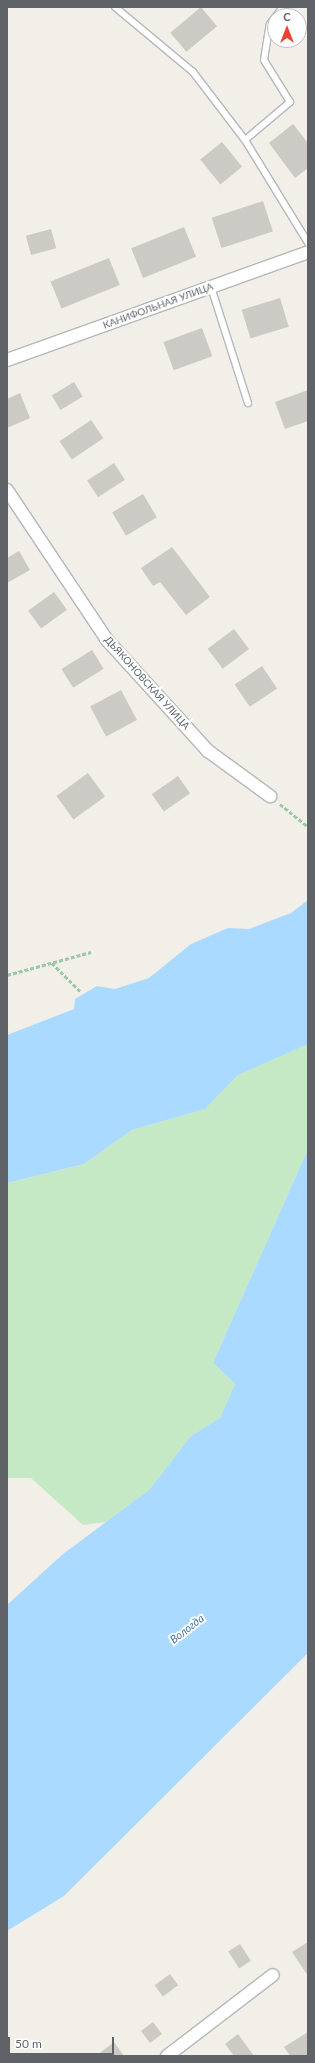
<!DOCTYPE html>
<meta charset="utf-8">
<style>
body{margin:0}
#map{position:relative;width:315px;height:2063px;overflow:hidden;background:#f1efe8;font-family:Lato,sans-serif}
div>[style]{position:absolute}
[style*='--x']{left:calc(var(--x)*1px);top:calc(var(--y)*1px);width:calc(var(--w)*1px);rotate:calc(var(--a)*1deg)}
.green>*{inset:0;background:#c5e8c5}
.water>*{inset:0;background:#aadaff}
.building>*{inset:0;background:#cccac5;transform-origin:0 0}
.path>*{height:2.5px;margin-top:-1.25px;transform-origin:0;background:repeating-linear-gradient(90deg,#9cc7a9 0 4px,transparent 0 6px)}
.roads{filter:drop-shadow(1px 0 #b5b8bc) drop-shadow(-1px 0 #b5b8bc) drop-shadow(0 1px #b5b8bc) drop-shadow(0 -1px #b5b8bc)}
.service>*{height:6px;margin:-3px;padding:0 3px;transform-origin:3px;border-radius:3px;background:#fff}
.minor>*{height:12px;margin:-6px;padding:0 6px;transform-origin:6px;border-radius:6px;background:#fff}
span{translate:-50% -50%;white-space:nowrap;text-align:center;line-height:1.15;-webkit-text-stroke:4px #fff;paint-order:stroke}
.street-label{font-size:10px;color:#5f6368}
.water-label{font-size:11px;color:#4174aa;font-style:italic}
.frame{position:absolute;inset:0;border:8px solid #5f6368;pointer-events:none}
.north{position:absolute;left:267px;top:8px;width:40px;height:40px;box-sizing:border-box;background:#fff;border:1px solid #bfc1c3;border-radius:50%;rotate:0deg;font-size:11px;font-weight:700;line-height:16px;text-align:center;color:#5f6368}
.north::after{content:'';display:block;margin:auto;width:14px;height:18px;background:#ea4335;clip-path:polygon(50% 0,100% 100%,50% 72%,0 100%)}
.scale{position:absolute;left:8px;top:2037px;width:106px;height:18px;box-sizing:border-box;border:2px solid #5f6368;border-top:0;padding-left:5px;font-size:12px;line-height:14px;white-space:nowrap;color:#5f6368;-webkit-text-stroke:3px #fff;paint-order:stroke}
</style>
<div id="map">
<div class="green">
<div style="clip-path:polygon(308px 1044px,308px 1149px,213px 1363px,235px 1384px,220px 1418px,191px 1436px,149px 1490px,106px 1522px,83px 1525px,31px 1478px,7px 1478px,7px 1183px,84px 1164px,132px 1130px,205px 1109px,238px 1075px)"></div>
</div>
<div class="water">
<div style="clip-path:polygon(308px 900px,308px 1044px,238px 1075px,205px 1109px,132px 1130px,84px 1164px,7px 1183px,7px 1035px,74px 1009px,75px 999px,97px 986px,115px 989px,149px 978px,191px 944px,228px 928px,249px 929px,291px 913px)"></div>
<div style="clip-path:polygon(308px 1149px,308px 1653px,64px 1896px,7px 1931px,7px 1605px,63px 1554px,149px 1490px,191px 1436px,220px 1418px,235px 1384px,213px 1363px)"></div>
</div>
<div class="building">
<div style="left:201px;top:7px;width:25px;height:40px;rotate:50deg"></div>
<div style="clip-path:polygon(293px 124px,308px 143px,308px 168px,295px 178px,269px 143px)"></div>
<div style="left:222px;top:142px;width:32px;height:28px;rotate:51deg"></div>
<div style="left:263px;top:201px;width:32px;height:54px;rotate:72deg"></div>
<div style="left:184px;top:227px;width:32px;height:57px;rotate:68deg"></div>
<div style="left:51px;top:229px;width:20px;height:26px;rotate:75deg"></div>
<div style="left:109px;top:258px;width:29px;height:63px;rotate:68deg"></div>
<div style="left:280px;top:298px;width:30px;height:40px;rotate:73deg"></div>
<div style="left:202px;top:328px;width:30px;height:41px;rotate:70deg"></div>
<div style="left:74px;top:382px;width:17px;height:26px;rotate:59deg"></div>
<div style="clip-path:polygon(308px 390px,308px 421px,285px 429px,275px 402px)"></div>
<div style="clip-path:polygon(20px 393px,30px 418px,7px 428px,7px 399px)"></div>
<div style="left:91px;top:420px;width:22px;height:38px;rotate:56deg"></div>
<div style="left:114px;top:463px;width:20px;height:32px;rotate:57deg"></div>
<div style="left:143px;top:494px;width:27px;height:36px;rotate:59deg"></div>
<div style="clip-path:polygon(172px 547px,210px 597px,186px 615px,160px 582px,153px 586px,141px 568px)"></div>
<div style="clip-path:polygon(19px 551px,30px 570px,7px 583px,7px 558px)"></div>
<div style="left:54px;top:592px;width:22px;height:32px;rotate:54deg"></div>
<div style="left:234px;top:629px;width:25px;height:33px;rotate:53deg"></div>
<div style="left:92px;top:650px;width:22px;height:36px;rotate:58deg"></div>
<div style="left:262px;top:666px;width:27px;height:33px;rotate:56deg"></div>
<div style="left:121px;top:690px;width:34px;height:35px;rotate:62deg"></div>
<div style="left:88px;top:773px;width:29px;height:39px;rotate:54deg"></div>
<div style="left:178px;top:776px;width:21px;height:32px;rotate:55deg"></div>
<div style="clip-path:polygon(308px 1942px,308px 1976px,292px 1952px)"></div>
<div style="left:240px;top:1944px;width:20px;height:14px;rotate:57deg"></div>
<div style="left:170px;top:1974px;width:14px;height:19px;rotate:54deg"></div>
<div style="left:153px;top:2022px;width:15px;height:15px;rotate:53deg"></div>
<div style="clip-path:polygon(308px 2032px,308px 2056px,290px 2056px,284px 2047px)"></div>
<div style="clip-path:polygon(238px 2034px,254px 2056px,234px 2056px,225px 2044px)"></div>
<div style="clip-path:polygon(114px 2042px,124px 2056px,96px 2056px)"></div>
</div>
<div class="path">
<div style="--x:280;--y:804;--w:36;--a:39"></div>
<div style="--x:52;--y:963;--w:40;--a:45"></div>
<div style="--x:7;--y:975;--w:87;--a:-15.3"></div>
</div>
<div class="roads">
<div class="service">
<div style="--x:115;--y:7;--w:102;--a:39.8"></div>
<div style="--x:193;--y:72;--w:86;--a:52.6"></div>
<div style="--x:245;--y:140;--w:121;--a:58.5"></div>
<div style="--x:276;--y:16;--w:11;--a:-52"></div>
<div style="--x:245;--y:140;--w:59;--a:-40.2"></div>
<div style="--x:290;--y:102;--w:49;--a:-121.8"></div>
<div style="--x:264;--y:60;--w:36;--a:-81"></div>
<div style="--x:270;--y:24;--w:9;--a:-54"></div>
<div style="--x:211;--y:287;--w:122;--a:72.3"></div>
</div>
<div class="minor">
<div style="--x:7;--y:360;--w:320;--a:-19.7"></div>
<div style="--x:7;--y:490;--w:180;--a:56.3"></div>
<div style="--x:107;--y:640;--w:150;--a:47.7"></div>
<div style="--x:208;--y:751;--w:77;--a:36"></div>
<div style="--x:167;--y:2056;--w:133;--a:-37.4"></div>
</div>
</div>
<div class="street-label">
<span style="left:158px;top:306px;rotate:-20deg">КАНИФОЛЬНАЯ УЛИЦА</span>
<span style="left:147px;top:683px;rotate:48deg">ДЬЯКОНОВСКАЯ УЛИЦА</span>
</div>
<div class="water-label">
<span style="left:187px;top:1629px;rotate:-38deg">Вологда</span>
</div>
<div class="frame"></div>
<div class="north">С</div>
<div class="scale">50 m</div>
</div>
